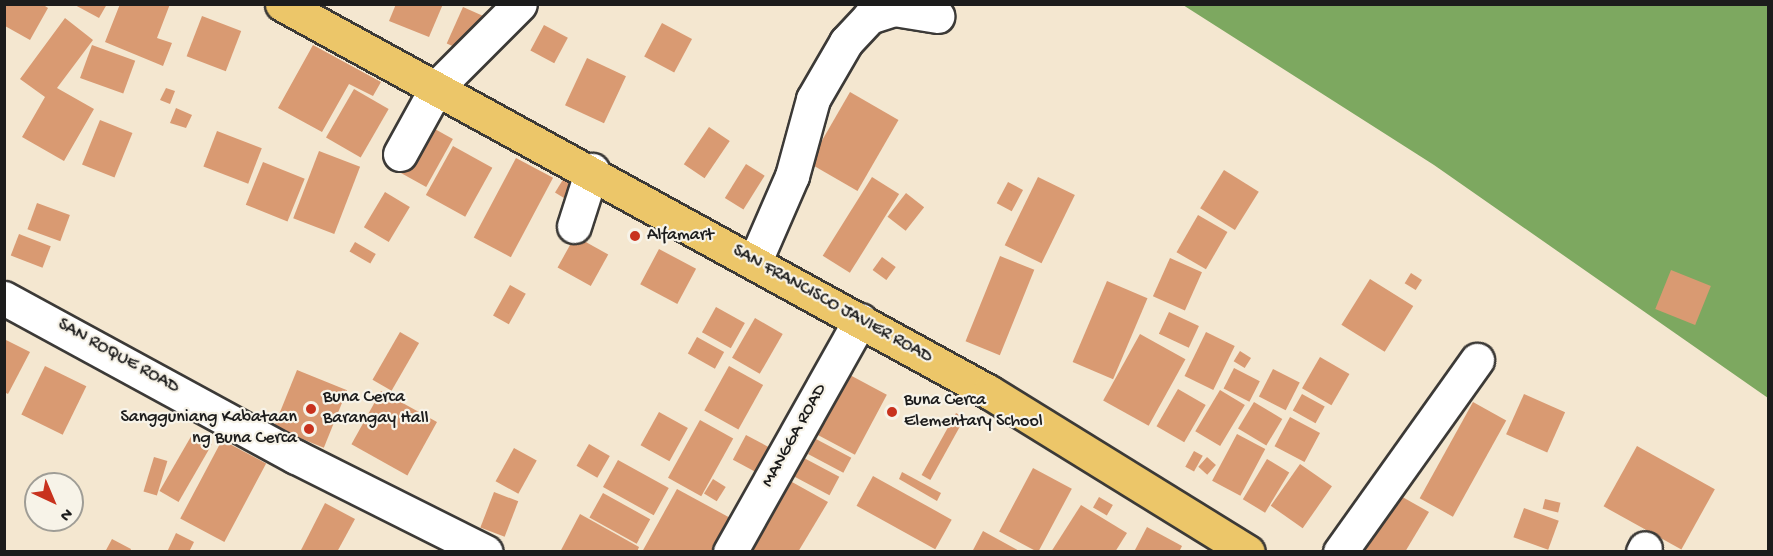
<!DOCTYPE html>
<style>
body{margin:0}
#map{position:relative;width:1773px;height:556px;overflow:hidden;background:#f4e7d0;font-family:"Gochi Hand",sans-serif}
div>[style]{position:absolute}
[style*='--x']{left:calc(var(--x)*1px);top:calc(var(--y)*1px);width:calc(var(--w)*1px);rotate:calc(var(--a)*1deg)}
.forest>*{inset:0;background:#7da860}
.building>*{inset:0;background:#d99a72;transform-origin:0 0}
.roads{filter:drop-shadow(2px 0 #3c3a37) drop-shadow(-2px 0 #3c3a37) drop-shadow(0 2px #3c3a37) drop-shadow(0 -2px #3c3a37)}
.minor>*{height:33px;margin:-16.5px;padding:0 16.5px;transform-origin:16.5px;border-radius:16.5px;background:#fff}
.major>*{height:33px;margin:-16.5px;padding:0 16.5px;transform-origin:16.5px;border-radius:16.5px;background:#ecc669}
.dots>*{width:16px;height:16px;translate:-50% -50%;box-sizing:border-box;border:3px solid #f7f3e8;border-radius:50%}
span{translate:-50% -50%;white-space:nowrap;text-align:center;line-height:1.15;-webkit-text-stroke:4.5px #f7f3e8;paint-order:stroke}
.poi-label{font-size:18px;color:#1c1c1c}
.left{translate:0 -50%;text-align:left}
.right{translate:-100% -50%;text-align:right}
.street-label{font-size:18px;color:#1c1c1c}
.frame{position:absolute;inset:0;border:6px solid #1c1c1c;pointer-events:none}
.north{position:absolute;left:24px;top:472px;width:60px;height:60px;box-sizing:border-box;background:#f7f3e8;border:2px solid #9f9d96;border-radius:50%;rotate:136deg;font-size:16px;font-weight:700;line-height:24px;text-align:center;color:#1c1c1c}
.north::after{content:'';display:block;margin:auto;width:21px;height:27px;background:#c8321e;clip-path:polygon(50% 0,100% 100%,50% 72%,0 100%)}
</style>
<div id="map">
<div class="forest">
<div style="clip-path:polygon(1183px 5px,1768px 5px,1768px 398px,1434px 165px)"></div>
</div>
<div class="building">
<div style="clip-path:polygon(5px 4px,42px 4px,48px 8px,30px 40px,5px 26px)"></div>
<div style="clip-path:polygon(73px 4px,107px 4px,99px 18px)"></div>
<div style="clip-path:polygon(120px 4px,170px 4px,157px 38px,172px 43px,163px 66px,105px 42px)"></div>
<div style="clip-path:polygon(396px 4px,443px 4px,429px 37px,389px 21px)"></div>
<div style="left:463px;top:7px;width:32px;height:40px;rotate:24deg"></div>
<div style="left:202px;top:16px;width:42px;height:43px;rotate:21deg"></div>
<div style="clip-path:polygon(65px 18px,93px 40px,57px 88px,94px 109px,64px 161px,22px 137px,45px 97px,20px 79px)"></div>
<div style="left:662px;top:23px;width:34px;height:38px;rotate:28deg"></div>
<div style="left:544px;top:25px;width:27px;height:29px;rotate:28deg"></div>
<div style="left:92px;top:45px;width:46px;height:35px;rotate:20deg"></div>
<div style="clip-path:polygon(313px 45px,381px 82px,373px 96px,349px 84px,322px 132px,278px 108px)"></div>
<div style="left:587px;top:58px;width:43px;height:52px;rotate:25deg"></div>
<div style="clip-path:polygon(166px 88px,175px 91px,170px 104px,160px 100px)"></div>
<div style="left:354px;top:89px;width:40px;height:56px;rotate:30deg"></div>
<div style="left:850px;top:92px;width:56px;height:82px;rotate:30deg"></div>
<div style="clip-path:polygon(176px 108px,192px 115px,186px 128px,170px 123px)"></div>
<div style="left:100px;top:120px;width:35px;height:48px;rotate:22deg"></div>
<div style="left:424px;top:123px;width:33px;height:55px;rotate:29deg"></div>
<div style="left:709px;top:127px;width:25px;height:45px;rotate:34deg"></div>
<div style="left:217px;top:131px;width:48px;height:38px;rotate:21deg"></div>
<div style="left:453px;top:146px;width:45px;height:56px;rotate:29deg"></div>
<div style="left:319px;top:151px;width:44px;height:72px;rotate:21deg"></div>
<div style="left:516px;top:158px;width:42px;height:90px;rotate:28deg"></div>
<div style="left:263px;top:162px;width:45px;height:46px;rotate:22deg"></div>
<div style="left:746px;top:164px;width:22px;height:40px;rotate:32deg"></div>
<div style="left:1224px;top:170px;width:41px;height:45px;rotate:32deg"></div>
<div style="left:872px;top:177px;width:32px;height:93px;rotate:32deg"></div>
<div style="left:1038px;top:177px;width:41px;height:76px;rotate:26deg"></div>
<div style="left:564px;top:178px;width:15px;height:17px;rotate:32deg"></div>
<div style="left:1008px;top:182px;width:17px;height:24px;rotate:28deg"></div>
<div style="left:385px;top:192px;width:29px;height:41px;rotate:31deg"></div>
<div style="left:906px;top:193px;width:23px;height:30px;rotate:38deg"></div>
<div style="left:37px;top:203px;width:35px;height:28px;rotate:20deg"></div>
<div style="left:1198px;top:215px;width:34px;height:43px;rotate:30deg"></div>
<div style="left:19px;top:234px;width:34px;height:23px;rotate:21deg"></div>
<div style="left:575px;top:236px;width:38px;height:36px;rotate:29deg"></div>
<div style="left:355px;top:242px;width:24px;height:11px;rotate:30deg"></div>
<div style="left:659px;top:249px;width:42px;height:40px;rotate:28deg"></div>
<div style="left:1000px;top:256px;width:37px;height:92px;rotate:22deg"></div>
<div style="left:882px;top:257px;width:17px;height:16px;rotate:36deg"></div>
<div style="left:1170px;top:258px;width:35px;height:42px;rotate:24deg"></div>
<div style="left:1671px;top:270px;width:43px;height:42px;rotate:22deg"></div>
<div style="left:1411px;top:273px;width:13px;height:12px;rotate:32deg"></div>
<div style="left:1370px;top:279px;width:51px;height:54px;rotate:32deg"></div>
<div style="left:1107px;top:281px;width:44px;height:88px;rotate:23deg"></div>
<div style="left:510px;top:285px;width:18px;height:35px;rotate:29deg"></div>
<div style="left:716px;top:307px;width:33px;height:29px;rotate:29deg"></div>
<div style="left:1169px;top:312px;width:33px;height:24px;rotate:25deg"></div>
<div style="left:755px;top:318px;width:32px;height:46px;rotate:30deg"></div>
<div style="left:400px;top:332px;width:22px;height:55px;rotate:30deg"></div>
<div style="left:1206px;top:332px;width:32px;height:49px;rotate:26deg"></div>
<div style="left:1140px;top:334px;width:52px;height:76px;rotate:29deg"></div>
<div style="left:697px;top:337px;width:31px;height:19px;rotate:29deg"></div>
<div style="clip-path:polygon(4px 339px,30px 352px,8px 394px,4px 392px)"></div>
<div style="left:1240px;top:351px;width:13px;height:12px;rotate:32deg"></div>
<div style="left:1320px;top:357px;width:34px;height:36px;rotate:30deg"></div>
<div style="left:45px;top:366px;width:46px;height:54px;rotate:26deg"></div>
<div style="left:729px;top:366px;width:39px;height:51px;rotate:29deg"></div>
<div style="left:1234px;top:368px;width:29px;height:23px;rotate:27deg"></div>
<div style="left:1273px;top:369px;width:30px;height:31px;rotate:27deg"></div>
<div style="left:297px;top:370px;width:54px;height:62px;rotate:22deg"></div>
<div style="left:848px;top:374px;width:44px;height:68px;rotate:28deg"></div>
<div style="left:1178px;top:389px;width:32px;height:43px;rotate:30deg"></div>
<div style="left:1220px;top:390px;width:29px;height:48px;rotate:31deg"></div>
<div style="left:381px;top:391px;width:64px;height:61px;rotate:29deg"></div>
<div style="left:1302px;top:394px;width:26px;height:19px;rotate:29deg"></div>
<div style="left:1524px;top:394px;width:45px;height:44px;rotate:24deg"></div>
<div style="left:1254px;top:402px;width:33px;height:31px;rotate:31deg"></div>
<div style="left:1473px;top:402px;width:38px;height:110px;rotate:29deg"></div>
<div style="left:659px;top:412px;width:33px;height:38px;rotate:29deg"></div>
<div style="left:956px;top:413px;width:10px;height:71px;rotate:29deg"></div>
<div style="left:1290px;top:417px;width:34px;height:33px;rotate:28deg"></div>
<div style="left:700px;top:420px;width:38px;height:66px;rotate:29deg"></div>
<div style="left:193px;top:433px;width:22px;height:67px;rotate:30deg"></div>
<div style="left:1237px;top:434px;width:32px;height:53px;rotate:28deg"></div>
<div style="left:746px;top:435px;width:27px;height:28px;rotate:28deg"></div>
<div style="left:816px;top:439px;width:40px;height:17px;rotate:28deg"></div>
<div style="left:222px;top:440px;width:50px;height:89px;rotate:28deg"></div>
<div style="left:589px;top:444px;width:24px;height:25px;rotate:30deg"></div>
<div style="left:1637px;top:446px;width:89px;height:69px;rotate:29deg"></div>
<div style="left:514px;top:448px;width:26px;height:38px;rotate:29deg"></div>
<div style="left:1194px;top:451px;width:10px;height:18px;rotate:29deg"></div>
<div style="left:154px;top:457px;width:14px;height:36px;rotate:17deg"></div>
<div style="left:1207px;top:457px;width:12px;height:13px;rotate:42deg"></div>
<div style="left:804px;top:458px;width:40px;height:21px;rotate:28deg"></div>
<div style="left:1267px;top:459px;width:26px;height:47px;rotate:31deg"></div>
<div style="left:618px;top:460px;width:58px;height:31px;rotate:29deg"></div>
<div style="left:1300px;top:464px;width:39px;height:51px;rotate:35deg"></div>
<div style="left:1033px;top:468px;width:44px;height:72px;rotate:28deg"></div>
<div style="clip-path:polygon(902px 472px,941px 493px,937px 501px,899px 479px)"></div>
<div style="left:873px;top:476px;width:90px;height:34px;rotate:29deg"></div>
<div style="clip-path:polygon(783px 477px,828px 502px,798px 552px,740px 552px)"></div>
<div style="left:713px;top:479px;width:15px;height:17px;rotate:32deg"></div>
<div style="clip-path:polygon(677px 489px,734px 520px,716px 552px,642px 552px)"></div>
<div style="clip-path:polygon(1390px 490px,1429px 512px,1405px 552px,1353px 552px)"></div>
<div style="left:494px;top:492px;width:26px;height:38px;rotate:21deg"></div>
<div style="left:603px;top:493px;width:54px;height:28px;rotate:29deg"></div>
<div style="left:1099px;top:497px;width:16px;height:12px;rotate:30deg"></div>
<div style="left:1545px;top:499px;width:16px;height:10px;rotate:14deg"></div>
<div style="clip-path:polygon(325px 503px,355px 519px,337px 552px,300px 552px)"></div>
<div style="clip-path:polygon(1081px 505px,1127px 533px,1115px 552px,1051px 552px)"></div>
<div style="left:1524px;top:508px;width:37px;height:31px;rotate:20deg"></div>
<div style="clip-path:polygon(580px 514px,639px 547px,637px 552px,560px 552px)"></div>
<div style="clip-path:polygon(1147px 527px,1182px 546px,1179px 552px,1135px 550px)"></div>
<div style="clip-path:polygon(983px 531px,1021px 552px,972px 552px)"></div>
<div style="clip-path:polygon(176px 533px,194px 542px,189px 552px,167px 552px)"></div>
<div style="clip-path:polygon(112px 539px,131px 549px,130px 552px,105px 552px)"></div>
</div>
<div class="roads">
<div class="minor">
<div style="--x:400;--y:154;--w:77;--a:-61.1"></div>
<div style="--x:437;--y:87;--w:117;--a:-45"></div>
<div style="--x:574;--y:226;--w:59;--a:-72.2"></div>
<div style="--x:755;--y:261;--w:93;--a:-66.5"></div>
<div style="--x:792;--y:176;--w:80;--a:-74.7"></div>
<div style="--x:813;--y:99;--w:66;--a:-59.9"></div>
<div style="--x:846;--y:42;--w:34;--a:-47"></div>
<div style="--x:869;--y:17;--w:26;--a:-18"></div>
<div style="--x:894;--y:9;--w:44;--a:9.2"></div>
<div style="--x:4;--y:298;--w:332;--a:28.6"></div>
<div style="--x:296;--y:457;--w:212;--a:26.6"></div>
<div style="--x:730;--y:552;--w:266;--a:-60.7"></div>
<div style="--x:1340;--y:552;--w:236;--a:-54.5"></div>
<div style="--x:1643;--y:552;--w:4;--a:-63"></div>
</div>
<div class="major">
<div style="--x:282;--y:4;--w:806;--a:28.76"></div>
<div style="--x:989;--y:392;--w:304;--a:31.7"></div>
</div>
</div>
<div class="dots">
<div style="left:635px;top:236px;background:#c8321e"></div>
<div style="left:311px;top:409px;background:#c8321e"></div>
<div style="left:892px;top:412px;background:#c8321e"></div>
<div style="left:309px;top:429px;background:#c8321e"></div>
</div>
<div class="poi-label">
<span class="left" style="left:647px;top:236px">Alfamart</span>
<span class="left" style="left:323px;top:409px">Buna Cerca<br>Barangay Hall</span>
<span class="left" style="left:904px;top:412px">Buna Cerca<br>Elementary School</span>
<span class="right" style="left:297px;top:429px">Sangguniang Kabataan<br>ng Buna Cerca</span>
</div>
<div class="street-label">
<span style="left:832px;top:305px;rotate:29deg">SAN FRANCISCO JAVIER ROAD</span>
<span style="left:118px;top:357px;rotate:29deg">SAN ROQUE ROAD</span>
<span style="left:795px;top:436px;rotate:-61deg">MANGGA ROAD</span>
</div>
<div class="frame"></div>
<div class="north">N</div>
</div>
